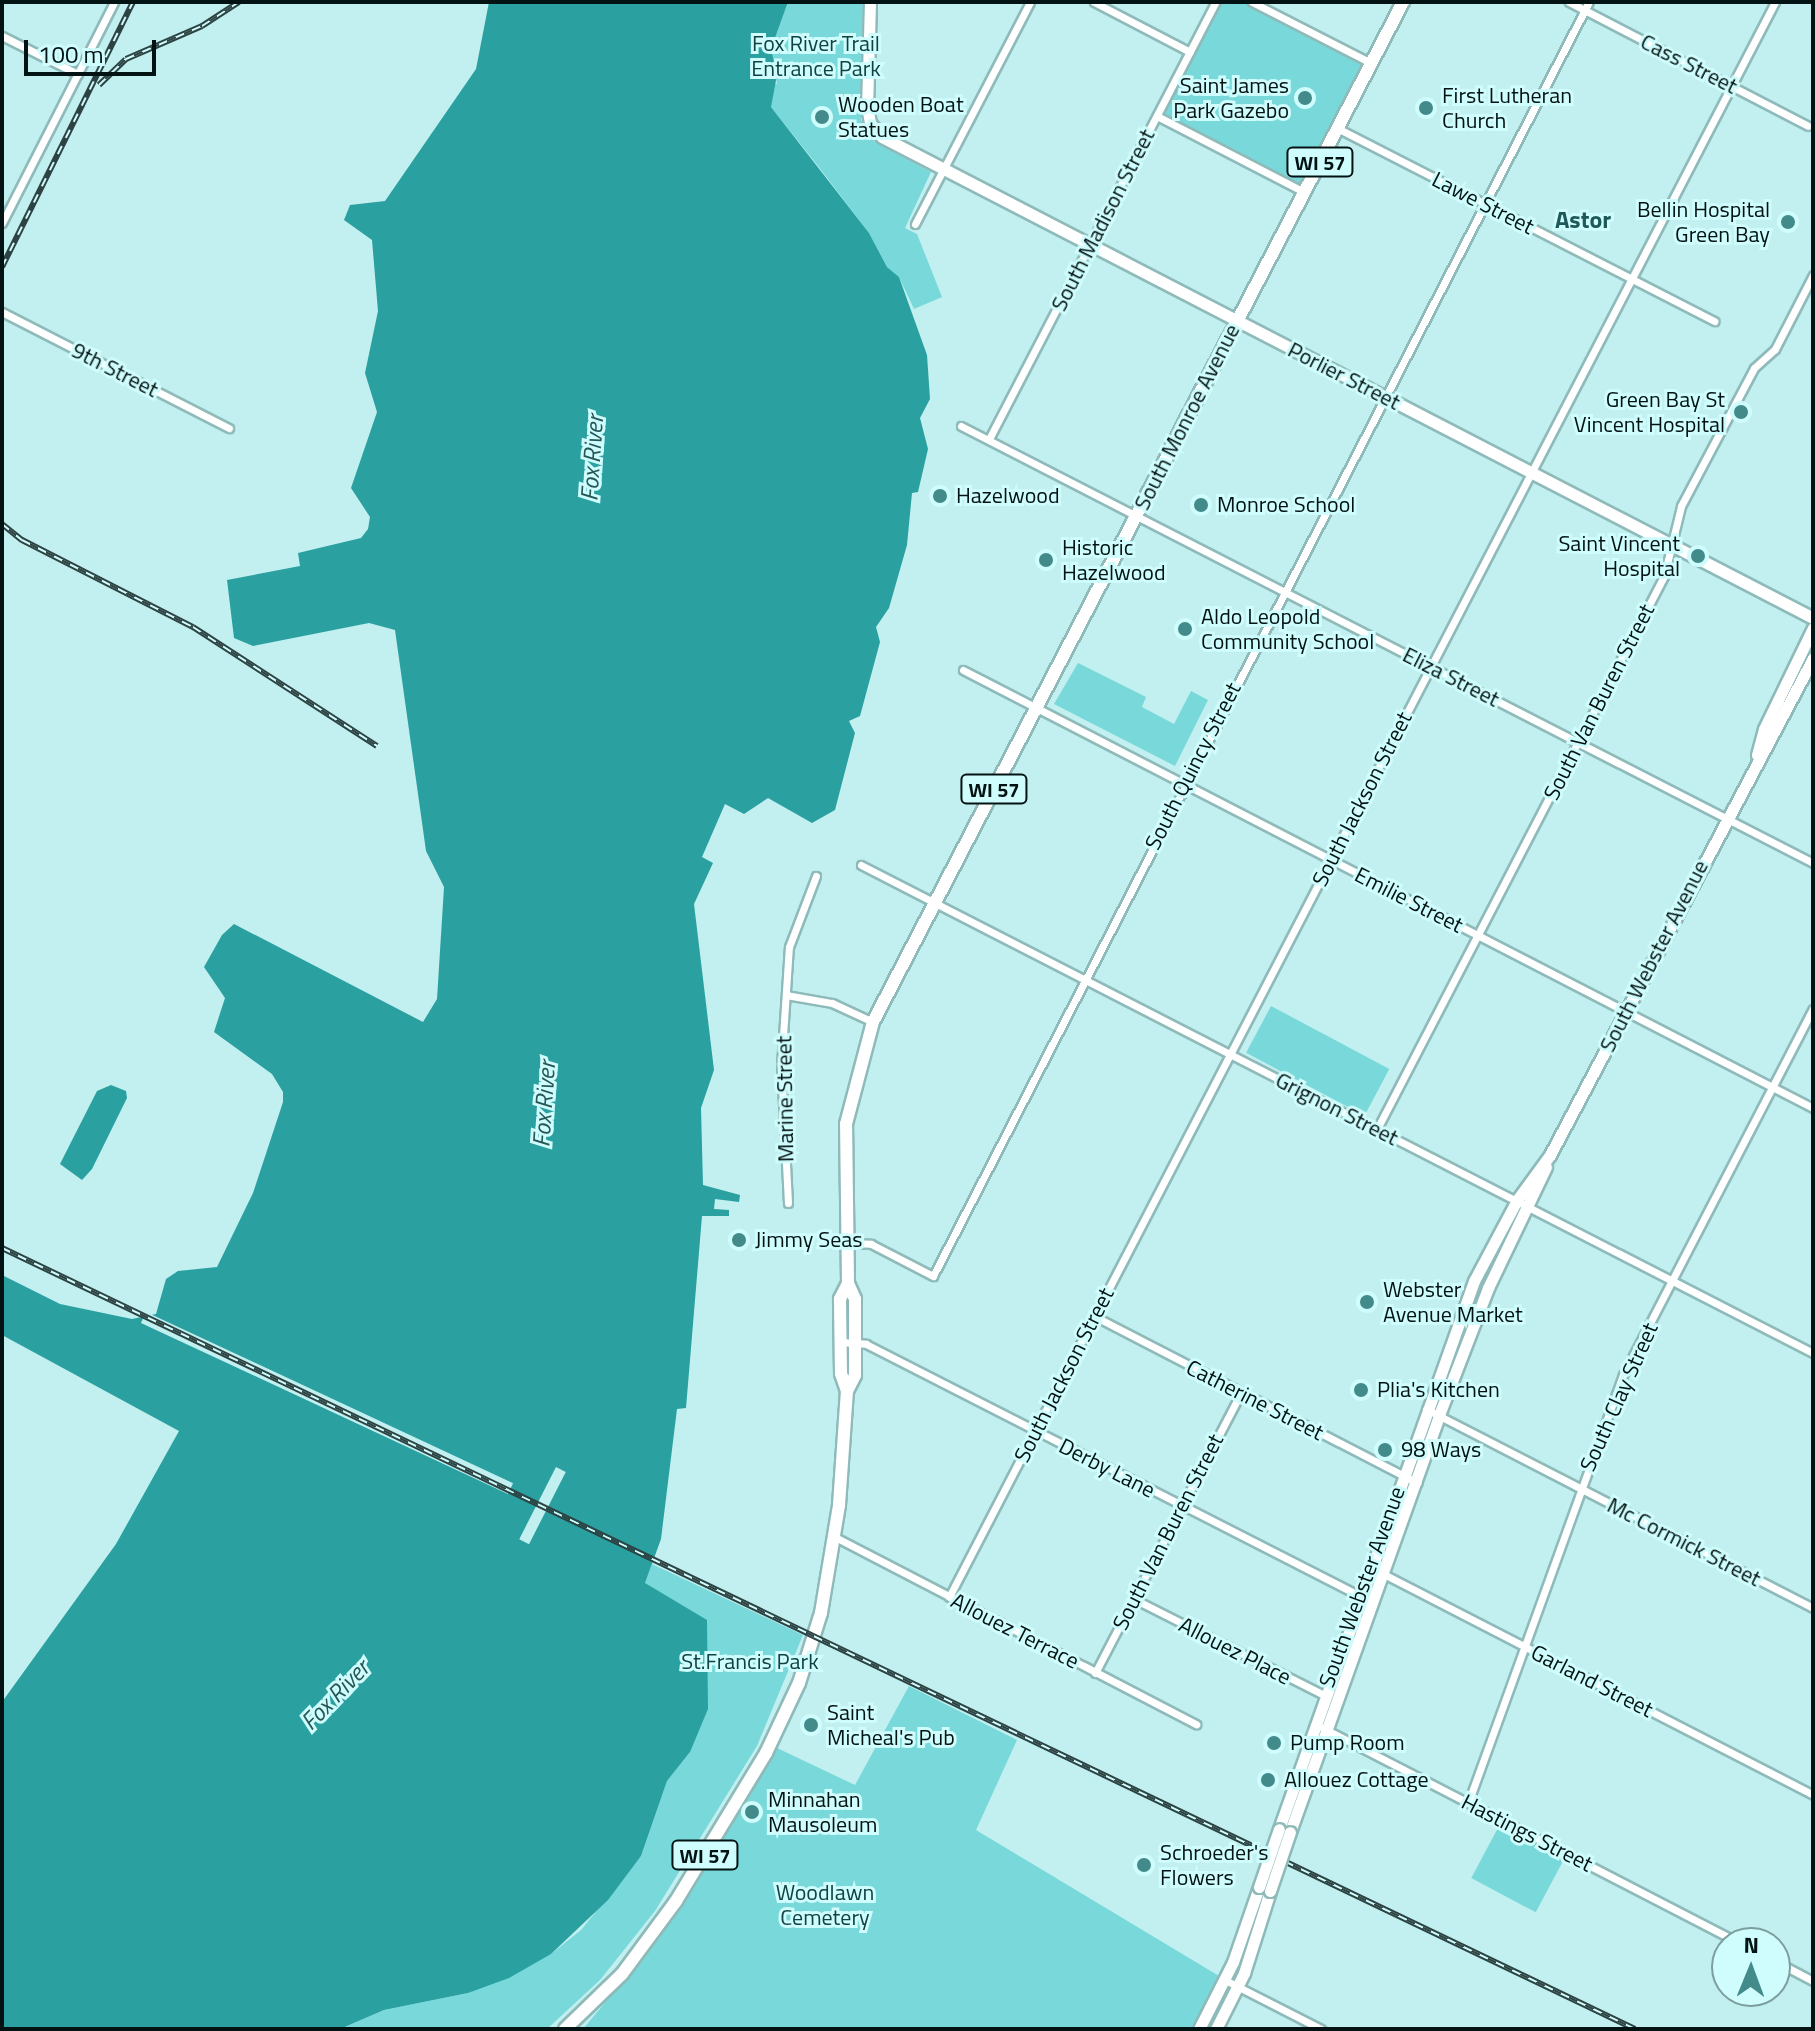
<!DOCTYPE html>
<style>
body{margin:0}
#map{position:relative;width:1815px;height:2031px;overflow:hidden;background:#c2efef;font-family:"Titillium Web",sans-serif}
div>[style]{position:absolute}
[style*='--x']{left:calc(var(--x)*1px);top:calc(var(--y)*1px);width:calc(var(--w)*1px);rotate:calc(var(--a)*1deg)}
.green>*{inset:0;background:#79d9da;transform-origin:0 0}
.water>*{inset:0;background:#2aa0a1}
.pier>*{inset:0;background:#c2efef;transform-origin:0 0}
.roads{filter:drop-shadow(2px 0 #8fbaba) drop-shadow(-2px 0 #8fbaba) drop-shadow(0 2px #8fbaba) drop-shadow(0 -2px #8fbaba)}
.street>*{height:7px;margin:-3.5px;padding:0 3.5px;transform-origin:3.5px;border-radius:3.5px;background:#fff}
.secondary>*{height:11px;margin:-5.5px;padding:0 5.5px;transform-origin:5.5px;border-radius:5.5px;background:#fff}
.primary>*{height:12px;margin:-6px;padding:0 6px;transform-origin:6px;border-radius:6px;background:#fff}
.rail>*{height:6px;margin-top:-3px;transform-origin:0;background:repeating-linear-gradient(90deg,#cffcfc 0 9px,#2d4343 0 18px);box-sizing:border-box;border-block:2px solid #2d4343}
.bridges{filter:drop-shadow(2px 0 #8fbaba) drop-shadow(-2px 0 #8fbaba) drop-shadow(0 2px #8fbaba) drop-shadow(0 -2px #8fbaba)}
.secondary-bridge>*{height:11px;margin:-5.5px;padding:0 5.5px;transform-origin:5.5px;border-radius:5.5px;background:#fff}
.dots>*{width:22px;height:22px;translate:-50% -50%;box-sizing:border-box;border:4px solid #cffcfc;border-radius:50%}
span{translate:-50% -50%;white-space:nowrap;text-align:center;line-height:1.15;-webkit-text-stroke:6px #cffcfc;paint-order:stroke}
.shield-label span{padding:2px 6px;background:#cffcfc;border:2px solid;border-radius:6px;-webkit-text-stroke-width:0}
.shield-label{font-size:20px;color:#031212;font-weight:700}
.park-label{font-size:22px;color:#104243}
.street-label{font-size:22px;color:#031212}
.poi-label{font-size:22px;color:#031212}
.right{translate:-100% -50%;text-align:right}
.left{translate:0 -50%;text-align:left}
.neighbourhood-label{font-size:24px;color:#1e595a;font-weight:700}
.water-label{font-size:24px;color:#265656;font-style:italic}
.frame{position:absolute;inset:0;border:4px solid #031212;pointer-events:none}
.north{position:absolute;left:1711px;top:1927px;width:80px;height:80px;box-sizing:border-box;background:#cffcfc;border:2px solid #7d9e9e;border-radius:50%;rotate:1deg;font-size:22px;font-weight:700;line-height:32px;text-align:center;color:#031212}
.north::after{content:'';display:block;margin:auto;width:28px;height:36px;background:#438b8b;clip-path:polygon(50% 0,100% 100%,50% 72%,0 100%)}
.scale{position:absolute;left:24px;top:40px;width:132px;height:36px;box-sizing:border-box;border:4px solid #031212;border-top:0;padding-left:10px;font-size:24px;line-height:28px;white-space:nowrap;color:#031212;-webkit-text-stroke:6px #cffcfc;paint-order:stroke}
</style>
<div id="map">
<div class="green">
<div style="clip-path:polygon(788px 2px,863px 2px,861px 120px,875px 142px,931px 172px,905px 228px,917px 234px,942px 297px,914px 309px,899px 277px,887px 267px,869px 233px,818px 166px,771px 107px,730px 75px,777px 84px,771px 49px)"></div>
<div style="clip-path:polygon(1216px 2px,1252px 2px,1371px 63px,1304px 192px,1157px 116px)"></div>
<div style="clip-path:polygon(1078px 663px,1146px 697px,1142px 707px,1174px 724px,1191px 691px,1208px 700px,1175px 766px,1054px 704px)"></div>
<div style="left:1271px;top:1006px;width:134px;height:53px;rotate:28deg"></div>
<div style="clip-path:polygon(652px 1564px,803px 1635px,757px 1746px,655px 1911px,600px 1980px,547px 2029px,340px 2029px,384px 2010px,468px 1993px,551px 1954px,581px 1930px,641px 1856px,667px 1781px,690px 1752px,645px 1583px)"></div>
<div style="clip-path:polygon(909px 1686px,1017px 1740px,976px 1830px,1229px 1982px,1204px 2029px,583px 2029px,663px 1933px,777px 1748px,855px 1785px)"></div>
<div style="left:1499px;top:1826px;width:73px;height:59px;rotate:28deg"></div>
</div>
<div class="water">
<div style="clip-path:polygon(489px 2px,788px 2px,771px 49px,777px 75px,771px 107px,869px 233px,887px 267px,899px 277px,927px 355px,930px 399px,920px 418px,928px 449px,918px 492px,912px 493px,907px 545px,889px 608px,876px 627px,880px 642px,860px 716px,849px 721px,855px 733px,835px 810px,812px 823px,768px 798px,744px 814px,725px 804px,702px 857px,713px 863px,694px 904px,714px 1070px,701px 1108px,703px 1185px,740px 1195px,739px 1202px,715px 1199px,714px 1209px,729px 1210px,729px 1216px,702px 1216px,686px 1408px,677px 1409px,661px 1539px,645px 1583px,707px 1620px,708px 1709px,690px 1752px,667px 1781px,641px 1856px,608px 1900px,551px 1954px,509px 1978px,468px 1993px,384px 2010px,340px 2029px,2px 2029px,2px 1702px,116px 1544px,179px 1431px,2px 1335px,2px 1275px,60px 1304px,132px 1319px,156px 1314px,166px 1279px,178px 1271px,217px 1267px,253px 1193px,283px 1102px,283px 1092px,272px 1074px,214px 1032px,225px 998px,204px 967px,222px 935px,234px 924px,423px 1022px,437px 999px,444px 887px,426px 851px,395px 630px,369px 623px,253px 646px,234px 638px,227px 580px,300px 566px,298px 553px,361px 538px,368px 529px,370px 517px,351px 488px,377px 412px,365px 373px,378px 311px,372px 240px,344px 220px,350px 205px,385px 201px,476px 69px)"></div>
<div style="clip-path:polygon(111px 1085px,126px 1091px,127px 1098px,92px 1169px,82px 1180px,60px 1164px,97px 1091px)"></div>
</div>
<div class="pier">
<div style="left:146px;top:1312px;width:405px;height:12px;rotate:25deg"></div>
<div style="left:556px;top:1467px;width:11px;height:81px;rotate:27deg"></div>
</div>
<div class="roads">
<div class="street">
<div style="--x:1094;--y:2;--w:108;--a:27.5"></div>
<div style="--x:1252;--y:2;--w:134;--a:27.1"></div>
<div style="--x:1569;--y:2;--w:269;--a:27.4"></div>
<div style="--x:2;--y:36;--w:85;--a:26.6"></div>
<div style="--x:1157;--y:116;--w:165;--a:27.3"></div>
<div style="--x:1337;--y:128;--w:424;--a:27.1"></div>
<div style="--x:2;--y:223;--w:248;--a:-63.1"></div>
<div style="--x:915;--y:224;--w:250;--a:-62.6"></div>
<div style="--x:2;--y:312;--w:255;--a:27.1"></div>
<div style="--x:961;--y:426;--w:958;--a:27.15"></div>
<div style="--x:989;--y:439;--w:492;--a:-62.6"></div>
<div style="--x:963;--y:670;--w:956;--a:27.26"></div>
<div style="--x:861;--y:865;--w:1070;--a:27.14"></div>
<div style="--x:786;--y:995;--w:47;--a:9.9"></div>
<div style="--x:832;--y:1003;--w:45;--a:24.9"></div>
<div style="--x:1377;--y:1129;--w:623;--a:-62.57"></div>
<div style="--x:1664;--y:576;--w:72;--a:-76.3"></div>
<div style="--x:1681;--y:506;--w:156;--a:-62.1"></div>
<div style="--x:1754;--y:368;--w:28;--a:-42"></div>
<div style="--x:1775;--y:349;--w:83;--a:-62.8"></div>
<div style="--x:788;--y:1203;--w:137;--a:-92.9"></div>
<div style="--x:781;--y:1066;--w:119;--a:-86.2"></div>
<div style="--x:789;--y:947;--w:76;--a:-69.2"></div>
<div style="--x:848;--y:1243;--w:23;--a:2"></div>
<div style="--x:871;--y:1244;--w:70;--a:27.3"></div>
<div style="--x:933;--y:1276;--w:1433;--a:-62.76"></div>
<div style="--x:1094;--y:1316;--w:364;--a:27.3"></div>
<div style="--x:840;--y:1342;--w:26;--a:4"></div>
<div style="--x:866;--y:1344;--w:568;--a:27.02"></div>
<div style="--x:1426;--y:1409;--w:435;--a:27.2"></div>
<div style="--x:835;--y:1537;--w:407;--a:27.4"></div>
<div style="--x:1370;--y:1567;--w:498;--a:27.2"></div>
<div style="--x:949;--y:1597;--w:1796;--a:-62.62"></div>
<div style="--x:1134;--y:1599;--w:217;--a:26.8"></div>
<div style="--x:1095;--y:1673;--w:317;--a:-62.5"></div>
<div style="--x:1323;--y:1728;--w:469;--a:27.3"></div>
<div style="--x:1468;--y:1803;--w:455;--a:-70.1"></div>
<div style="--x:1623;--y:1375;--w:412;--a:-62.6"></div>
<div style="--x:1775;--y:1961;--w:43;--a:27.8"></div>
<div style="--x:1225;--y:1980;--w:108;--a:27"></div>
</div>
<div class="secondary">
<div style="--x:870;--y:2;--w:105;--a:91.6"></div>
<div style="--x:867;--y:107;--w:16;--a:79"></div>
<div style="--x:870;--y:123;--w:18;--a:49"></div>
<div style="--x:882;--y:137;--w:1048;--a:27.32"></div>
<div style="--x:1757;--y:755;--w:27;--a:-75"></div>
<div style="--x:1764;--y:729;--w:112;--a:-64.1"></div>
<div style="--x:1279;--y:1829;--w:582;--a:-70.41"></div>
<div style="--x:1474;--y:1281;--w:92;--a:-62"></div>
<div style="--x:1517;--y:1200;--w:56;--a:-53.7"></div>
<div style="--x:1550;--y:1155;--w:562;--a:-62.11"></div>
<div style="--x:1290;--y:1832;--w:443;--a:-70.3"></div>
<div style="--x:1439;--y:1415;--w:136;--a:-68.9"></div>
<div style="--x:1488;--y:1288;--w:134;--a:-64.4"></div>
<div style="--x:1199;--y:2029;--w:75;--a:-63.1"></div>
<div style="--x:1233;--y:1962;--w:79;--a:-70.9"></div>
<div style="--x:1216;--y:2029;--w:63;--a:-63.4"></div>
<div style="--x:1244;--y:1973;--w:86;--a:-72.4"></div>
</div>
<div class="primary">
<div style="--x:847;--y:1391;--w:18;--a:-63"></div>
<div style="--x:855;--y:1375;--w:76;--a:-90"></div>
<div style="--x:855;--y:1299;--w:17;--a:-114"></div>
<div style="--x:848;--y:1283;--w:159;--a:-90.7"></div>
<div style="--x:846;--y:1124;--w:106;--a:-75.2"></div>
<div style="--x:873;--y:1022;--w:1149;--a:-62.54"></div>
<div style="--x:565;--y:2029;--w:79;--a:-44"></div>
<div style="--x:622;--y:1974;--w:91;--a:-53.5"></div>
<div style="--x:676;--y:1901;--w:173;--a:-58.7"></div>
<div style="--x:766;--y:1753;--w:77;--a:-64.8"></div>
<div style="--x:799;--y:1683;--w:73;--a:-72.6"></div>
<div style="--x:821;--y:1613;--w:109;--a:-80.5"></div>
<div style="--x:839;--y:1505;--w:114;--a:-86"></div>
<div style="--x:847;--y:1391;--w:18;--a:-109"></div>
<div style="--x:841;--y:1374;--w:75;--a:-90.8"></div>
<div style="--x:840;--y:1299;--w:18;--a:-63"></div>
</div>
</div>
<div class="rail">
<div style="--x:99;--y:85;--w:37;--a:-44"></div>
<div style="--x:126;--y:59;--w:83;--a:-23.5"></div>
<div style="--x:202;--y:26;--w:44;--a:-33"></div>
<div style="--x:2;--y:267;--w:296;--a:-63.7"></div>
<div style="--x:2;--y:524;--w:26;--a:39"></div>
<div style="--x:22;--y:540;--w:192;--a:27"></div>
<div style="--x:193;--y:627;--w:219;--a:32.9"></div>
<div style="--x:2;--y:1248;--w:1810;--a:25.56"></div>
</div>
<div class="bridges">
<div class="secondary-bridge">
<div style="--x:1259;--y:1887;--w:61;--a:-71"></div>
<div style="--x:1270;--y:1891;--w:62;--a:-71.3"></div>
</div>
</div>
<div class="dots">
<div style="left:1305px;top:98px;background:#438b8b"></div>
<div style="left:1426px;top:108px;background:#438b8b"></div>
<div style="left:822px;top:117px;background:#438b8b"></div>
<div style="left:1788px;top:222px;background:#438b8b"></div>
<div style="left:1741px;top:412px;background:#438b8b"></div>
<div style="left:940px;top:496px;background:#438b8b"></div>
<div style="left:1201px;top:505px;background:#438b8b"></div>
<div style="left:1698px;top:556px;background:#438b8b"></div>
<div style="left:1046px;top:560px;background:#438b8b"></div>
<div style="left:1185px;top:629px;background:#438b8b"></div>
<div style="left:739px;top:1240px;background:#438b8b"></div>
<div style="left:1367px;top:1302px;background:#438b8b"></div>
<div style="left:1361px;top:1390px;background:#438b8b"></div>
<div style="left:1385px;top:1450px;background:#438b8b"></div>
<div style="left:811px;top:1725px;background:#438b8b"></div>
<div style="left:1274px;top:1743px;background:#438b8b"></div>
<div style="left:1268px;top:1780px;background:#438b8b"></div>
<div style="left:752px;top:1812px;background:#438b8b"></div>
<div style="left:1144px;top:1865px;background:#438b8b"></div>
</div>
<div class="shield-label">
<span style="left:1320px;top:162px">WI 57</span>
<span style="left:994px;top:789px">WI 57</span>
<span style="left:705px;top:1855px">WI 57</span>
</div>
<div class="park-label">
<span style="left:816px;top:56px">Fox River Trail<br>Entrance Park</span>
<span style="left:750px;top:1662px">St.Francis Park</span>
<span style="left:825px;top:1905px">Woodlawn<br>Cemetery</span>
</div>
<div class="street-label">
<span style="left:1689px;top:64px;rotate:27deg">Cass Street</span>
<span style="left:1483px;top:203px;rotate:27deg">Lawe Street</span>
<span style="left:1103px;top:220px;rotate:-63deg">South Madison Street</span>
<span style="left:115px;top:370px;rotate:27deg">9th Street</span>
<span style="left:1344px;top:376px;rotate:27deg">Porlier Street</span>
<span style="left:1187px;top:417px;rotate:-63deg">South Monroe Avenue</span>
<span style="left:1451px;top:677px;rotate:27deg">Eliza Street</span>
<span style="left:1599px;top:702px;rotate:-63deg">South Van Buren Street</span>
<span style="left:1193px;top:766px;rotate:-63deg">South Quincy Street</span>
<span style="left:1362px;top:799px;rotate:-63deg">South Jackson Street</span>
<span style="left:1409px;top:900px;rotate:27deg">Emilie Street</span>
<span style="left:1654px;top:956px;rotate:-63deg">South Webster Avenue</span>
<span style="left:785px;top:1099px;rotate:-91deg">Marine Street</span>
<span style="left:1337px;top:1109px;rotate:27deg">Grignon Street</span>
<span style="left:1064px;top:1375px;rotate:-63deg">South Jackson Street</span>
<span style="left:1619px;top:1397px;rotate:-66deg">South Clay Street</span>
<span style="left:1255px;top:1400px;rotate:27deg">Catherine Street</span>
<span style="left:1107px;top:1468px;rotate:27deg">Derby Lane</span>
<span style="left:1168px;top:1532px;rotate:-63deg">South Van Buren Street</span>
<span style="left:1684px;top:1542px;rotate:27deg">Mc Cormick Street</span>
<span style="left:1362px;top:1587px;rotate:-70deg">South Webster Avenue</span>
<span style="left:1015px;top:1631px;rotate:27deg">Allouez Terrace</span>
<span style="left:1235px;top:1651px;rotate:27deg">Allouez Place</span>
<span style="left:1592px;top:1681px;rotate:27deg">Garland Street</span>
<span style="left:1527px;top:1833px;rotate:27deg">Hastings Street</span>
</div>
<div class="poi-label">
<span class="right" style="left:1289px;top:98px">Saint James<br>Park Gazebo</span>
<span class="left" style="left:1442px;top:108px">First Lutheran<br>Church</span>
<span class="left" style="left:838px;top:117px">Wooden Boat<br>Statues</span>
<span class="right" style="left:1770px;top:222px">Bellin Hospital<br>Green Bay</span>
<span class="right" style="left:1725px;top:412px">Green Bay St<br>Vincent Hospital</span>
<span class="left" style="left:956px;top:496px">Hazelwood</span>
<span class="left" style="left:1217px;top:505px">Monroe School</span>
<span class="right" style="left:1680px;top:556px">Saint Vincent<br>Hospital</span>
<span class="left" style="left:1062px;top:560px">Historic<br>Hazelwood</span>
<span class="left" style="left:1201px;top:629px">Aldo Leopold<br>Community School</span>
<span class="left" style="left:755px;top:1240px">Jimmy Seas</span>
<span class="left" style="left:1383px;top:1302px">Webster<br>Avenue Market</span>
<span class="left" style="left:1377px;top:1390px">Plia's Kitchen</span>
<span class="left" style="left:1401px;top:1450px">98 Ways</span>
<span class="left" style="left:827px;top:1725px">Saint<br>Micheal's Pub</span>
<span class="left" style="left:1290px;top:1743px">Pump Room</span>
<span class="left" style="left:1284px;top:1780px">Allouez Cottage</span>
<span class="left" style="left:768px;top:1812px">Minnahan<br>Mausoleum</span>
<span class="left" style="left:1160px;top:1865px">Schroeder's<br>Flowers</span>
</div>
<div class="neighbourhood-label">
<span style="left:1583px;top:220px">Astor</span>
</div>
<div class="water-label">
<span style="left:592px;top:458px;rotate:-86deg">Fox River</span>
<span style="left:544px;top:1104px;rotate:-86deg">Fox River</span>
<span style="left:335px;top:1695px;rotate:-46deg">Fox River</span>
</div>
<div class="frame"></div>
<div class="north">N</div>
<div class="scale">100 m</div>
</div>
